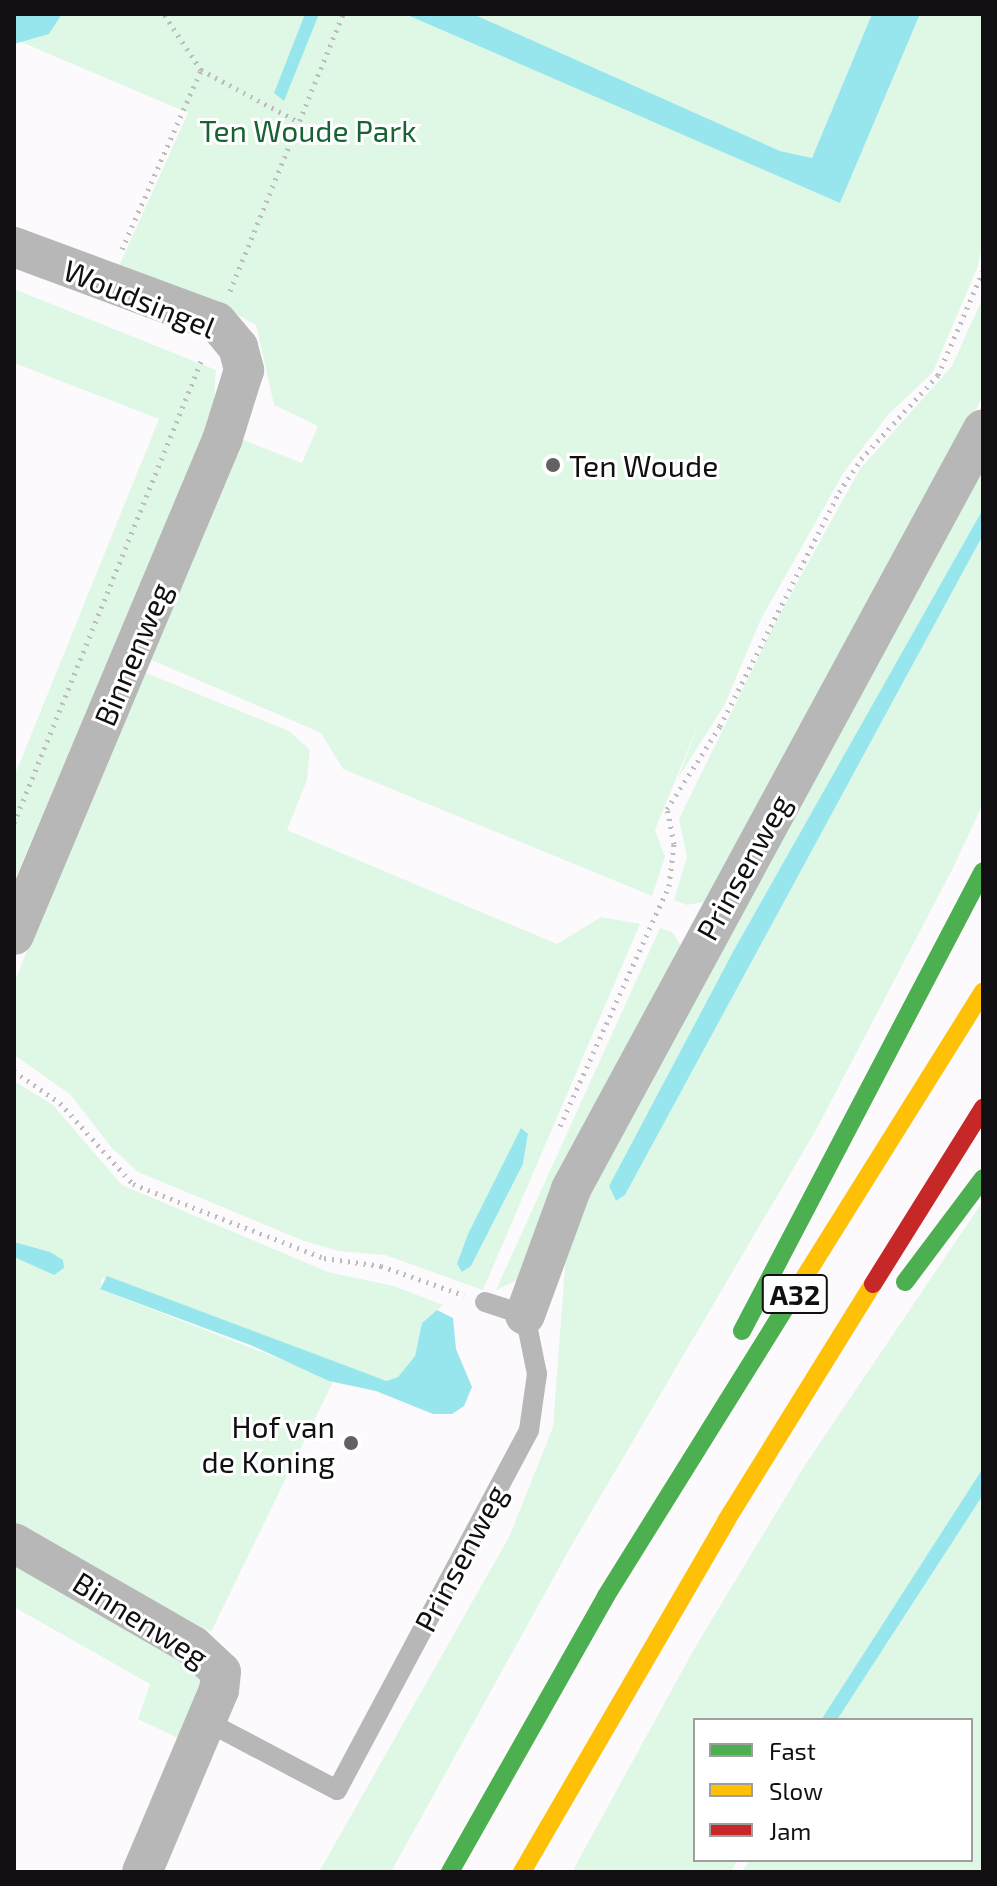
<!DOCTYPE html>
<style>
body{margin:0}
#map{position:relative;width:997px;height:1886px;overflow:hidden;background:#fdfafe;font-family:"Exo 2",sans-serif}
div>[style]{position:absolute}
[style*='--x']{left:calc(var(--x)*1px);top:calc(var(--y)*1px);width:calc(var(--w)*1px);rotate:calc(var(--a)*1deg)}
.green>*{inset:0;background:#dff8e5}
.water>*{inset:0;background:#98e6ed}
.path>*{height:5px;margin-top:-2.5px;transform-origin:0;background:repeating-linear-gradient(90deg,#bcbbbd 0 2px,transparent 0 8px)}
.lane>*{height:20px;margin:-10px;padding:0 10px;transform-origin:10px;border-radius:10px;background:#b7b7b7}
.street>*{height:40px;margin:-20px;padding:0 20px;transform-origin:20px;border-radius:20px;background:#b7b7b7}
.fast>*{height:18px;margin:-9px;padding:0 9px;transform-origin:9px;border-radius:9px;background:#4caf50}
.slow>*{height:18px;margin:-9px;padding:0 9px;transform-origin:9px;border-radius:9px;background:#ffc107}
.jam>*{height:18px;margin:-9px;padding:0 9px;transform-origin:9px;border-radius:9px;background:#c62828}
.dots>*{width:22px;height:22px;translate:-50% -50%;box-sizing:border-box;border:4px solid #fff;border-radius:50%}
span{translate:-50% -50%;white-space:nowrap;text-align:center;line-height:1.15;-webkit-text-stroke:6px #fff;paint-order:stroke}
.shield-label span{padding:2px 6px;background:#fff;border:2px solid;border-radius:6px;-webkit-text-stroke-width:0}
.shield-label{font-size:28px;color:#110f11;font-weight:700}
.park-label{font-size:30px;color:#176334}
.street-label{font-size:30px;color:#110f11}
.poi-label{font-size:30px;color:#110f11}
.left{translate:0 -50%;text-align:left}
.right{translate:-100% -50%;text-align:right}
.frame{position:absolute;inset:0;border:16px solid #110f11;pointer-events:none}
.legend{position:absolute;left:693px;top:1718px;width:280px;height:144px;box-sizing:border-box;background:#fff;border:2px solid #a09fa0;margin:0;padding:10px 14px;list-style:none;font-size:24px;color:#110f11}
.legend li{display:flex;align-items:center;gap:16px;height:40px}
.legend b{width:40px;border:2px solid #a09fa0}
</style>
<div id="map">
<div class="green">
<div style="clip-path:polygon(14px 14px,438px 14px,840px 203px,920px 14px,983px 14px,983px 242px,978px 266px,933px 372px,888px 415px,844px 472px,761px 619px,724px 706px,678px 778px,703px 713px,655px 830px,665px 857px,652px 896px,343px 769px,321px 733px,147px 658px,241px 439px,302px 463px,318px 426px,274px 405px,256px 325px,213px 301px,119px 266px,188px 113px,14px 39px)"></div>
<div style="clip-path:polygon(473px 14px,872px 14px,812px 158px,780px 151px)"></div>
<div style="clip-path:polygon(14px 289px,216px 370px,213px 418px,14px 881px,14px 777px,159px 419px,14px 363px)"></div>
<div style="clip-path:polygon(983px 297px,983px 396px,709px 901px,687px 905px,674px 900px,687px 857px,679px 819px,776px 621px,860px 469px,952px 366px)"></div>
<div style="clip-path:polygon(983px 455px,983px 509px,735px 948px,609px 1186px,616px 1201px,625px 1195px,983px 535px,983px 804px,953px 868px,816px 1130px,570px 1548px,391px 1872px,319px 1872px,509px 1537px,553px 1427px,566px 1253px,584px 1194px)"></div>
<div style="clip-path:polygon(evenodd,141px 671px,289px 731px,310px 750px,307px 780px,287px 830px,557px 944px,601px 917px,640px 924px,483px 1290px,385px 1255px,339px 1251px,304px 1241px,138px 1172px,111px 1147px,70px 1094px,14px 1055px,14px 983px,141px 671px,521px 1128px,528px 1135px,523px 1164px,471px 1266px,521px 1128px)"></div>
<div style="clip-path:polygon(660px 928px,672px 932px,683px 949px,526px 1276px,496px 1290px)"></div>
<div style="clip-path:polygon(14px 1081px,53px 1105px,122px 1185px,328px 1272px,394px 1286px,443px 1305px,422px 1323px,415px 1356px,398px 1377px,388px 1381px,102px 1278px,100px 1289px,334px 1380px,211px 1632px,14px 1528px,14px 1257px,54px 1275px,63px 1260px,14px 1242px)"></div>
<div style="clip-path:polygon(983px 1201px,983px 1468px,821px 1720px,695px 1720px,695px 1860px,737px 1860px,731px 1872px,572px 1872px,693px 1651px,805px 1465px)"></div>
<div style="clip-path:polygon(983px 1495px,983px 1872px,742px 1872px,749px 1860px,971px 1860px,971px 1720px,837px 1720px)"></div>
<div style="clip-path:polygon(14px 1557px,185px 1653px,204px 1685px,184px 1741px,138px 1719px,150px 1684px,14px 1607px)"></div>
</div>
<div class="water">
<div style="clip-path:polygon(14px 14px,62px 14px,49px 34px,14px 44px)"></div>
<div style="clip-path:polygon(305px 14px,319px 14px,284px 101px,274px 93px)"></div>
<div style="clip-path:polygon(405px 14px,473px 14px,780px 151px,812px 158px,872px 14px,920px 14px,840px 203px)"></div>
<div style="clip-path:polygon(983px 509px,983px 535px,625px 1195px,616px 1201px,609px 1186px,735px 948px)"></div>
<div style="clip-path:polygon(521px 1128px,528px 1134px,523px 1164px,471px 1266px,462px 1272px,457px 1264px,468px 1234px)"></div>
<div style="clip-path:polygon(14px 1242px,50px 1252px,63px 1260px,64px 1268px,54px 1275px,14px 1257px)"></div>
<div style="clip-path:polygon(107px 1276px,387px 1381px,398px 1377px,415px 1356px,422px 1323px,437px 1310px,453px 1318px,456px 1349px,472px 1387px,464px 1406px,452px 1414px,433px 1414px,376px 1391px,329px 1381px,253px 1346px,100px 1289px)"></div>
<div style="clip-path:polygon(983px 1468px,983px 1495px,837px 1720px,821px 1720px)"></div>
</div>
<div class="path">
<div style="--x:201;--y:70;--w:111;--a:28"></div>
<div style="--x:122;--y:249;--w:196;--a:-66.2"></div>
<div style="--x:201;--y:70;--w:67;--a:-123.5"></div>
<div style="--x:230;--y:291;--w:299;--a:-67.8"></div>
<div style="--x:14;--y:823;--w:501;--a:-67.94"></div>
<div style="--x:14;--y:1071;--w:56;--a:34.8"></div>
<div style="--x:60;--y:1103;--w:109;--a:48"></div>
<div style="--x:133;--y:1184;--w:205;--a:21.2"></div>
<div style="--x:324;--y:1258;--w:58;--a:8"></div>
<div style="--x:381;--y:1266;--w:88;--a:19.3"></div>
<div style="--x:560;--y:1126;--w:264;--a:-65.6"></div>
<div style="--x:669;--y:886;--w:42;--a:-83.2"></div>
<div style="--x:674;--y:844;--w:36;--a:-101"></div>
<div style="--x:667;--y:809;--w:98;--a:-57.4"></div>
<div style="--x:720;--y:726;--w:263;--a:-63"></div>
<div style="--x:839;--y:492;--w:40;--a:-56"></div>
<div style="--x:861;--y:459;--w:114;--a:-47.5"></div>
<div style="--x:938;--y:375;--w:113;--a:-66.6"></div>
</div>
<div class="lane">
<div style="--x:206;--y:1721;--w:148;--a:27.8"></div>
<div style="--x:337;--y:1790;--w:408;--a:-61.9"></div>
<div style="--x:529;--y:1430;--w:57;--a:-81.9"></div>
<div style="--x:537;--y:1374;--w:60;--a:-101.5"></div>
<div style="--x:525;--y:1315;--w:42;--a:-162"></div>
</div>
<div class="street">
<div style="--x:14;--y:247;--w:216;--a:20.3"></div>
<div style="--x:217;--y:322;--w:33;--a:50"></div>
<div style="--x:238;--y:347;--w:24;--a:75"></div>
<div style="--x:244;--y:370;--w:73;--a:107.4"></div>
<div style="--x:222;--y:440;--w:537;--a:112.79"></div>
<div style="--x:525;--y:1315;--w:134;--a:-69.9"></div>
<div style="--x:571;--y:1189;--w:864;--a:-61.54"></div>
<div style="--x:14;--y:1543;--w:207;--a:29.9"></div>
<div style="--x:193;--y:1646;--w:38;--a:43"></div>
<div style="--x:221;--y:1672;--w:18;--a:96"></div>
<div style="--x:219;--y:1690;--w:198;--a:112.9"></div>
</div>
<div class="fast">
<div style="--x:905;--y:1282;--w:130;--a:-53.1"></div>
<div style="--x:742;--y:1331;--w:519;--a:-62.35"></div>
<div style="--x:450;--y:1872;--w:317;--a:-60.5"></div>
<div style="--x:606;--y:1596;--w:346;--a:-58.1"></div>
</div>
<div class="slow">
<div style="--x:789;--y:1302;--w:366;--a:-58"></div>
<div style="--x:522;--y:1872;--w:406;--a:-59.8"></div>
<div style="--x:726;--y:1521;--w:279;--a:-58.2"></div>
</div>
<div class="jam">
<div style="--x:873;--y:1284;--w:208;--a:-58"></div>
</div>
<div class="dots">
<div style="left:553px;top:465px;background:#646164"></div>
<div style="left:351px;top:1443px;background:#646164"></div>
</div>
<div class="shield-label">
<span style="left:795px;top:1294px">A32</span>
</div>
<div class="park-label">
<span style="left:308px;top:130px">Ten Woude Park</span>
</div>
<div class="street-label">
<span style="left:140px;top:298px;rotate:22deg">Woudsingel</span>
<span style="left:132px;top:654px;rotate:-67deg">Binnenweg</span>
<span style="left:743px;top:867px;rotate:-61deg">Prinsenweg</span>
<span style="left:460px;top:1558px;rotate:-62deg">Prinsenweg</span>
<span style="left:141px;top:1619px;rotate:32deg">Binnenweg</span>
</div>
<div class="poi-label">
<span class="left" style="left:569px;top:465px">Ten Woude</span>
<span class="right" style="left:335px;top:1443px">Hof van<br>de Koning</span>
</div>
<div class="frame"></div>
<ul class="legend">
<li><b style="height:10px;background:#4caf50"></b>Fast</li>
<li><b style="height:10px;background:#ffc107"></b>Slow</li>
<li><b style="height:10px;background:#c62828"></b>Jam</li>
</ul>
</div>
